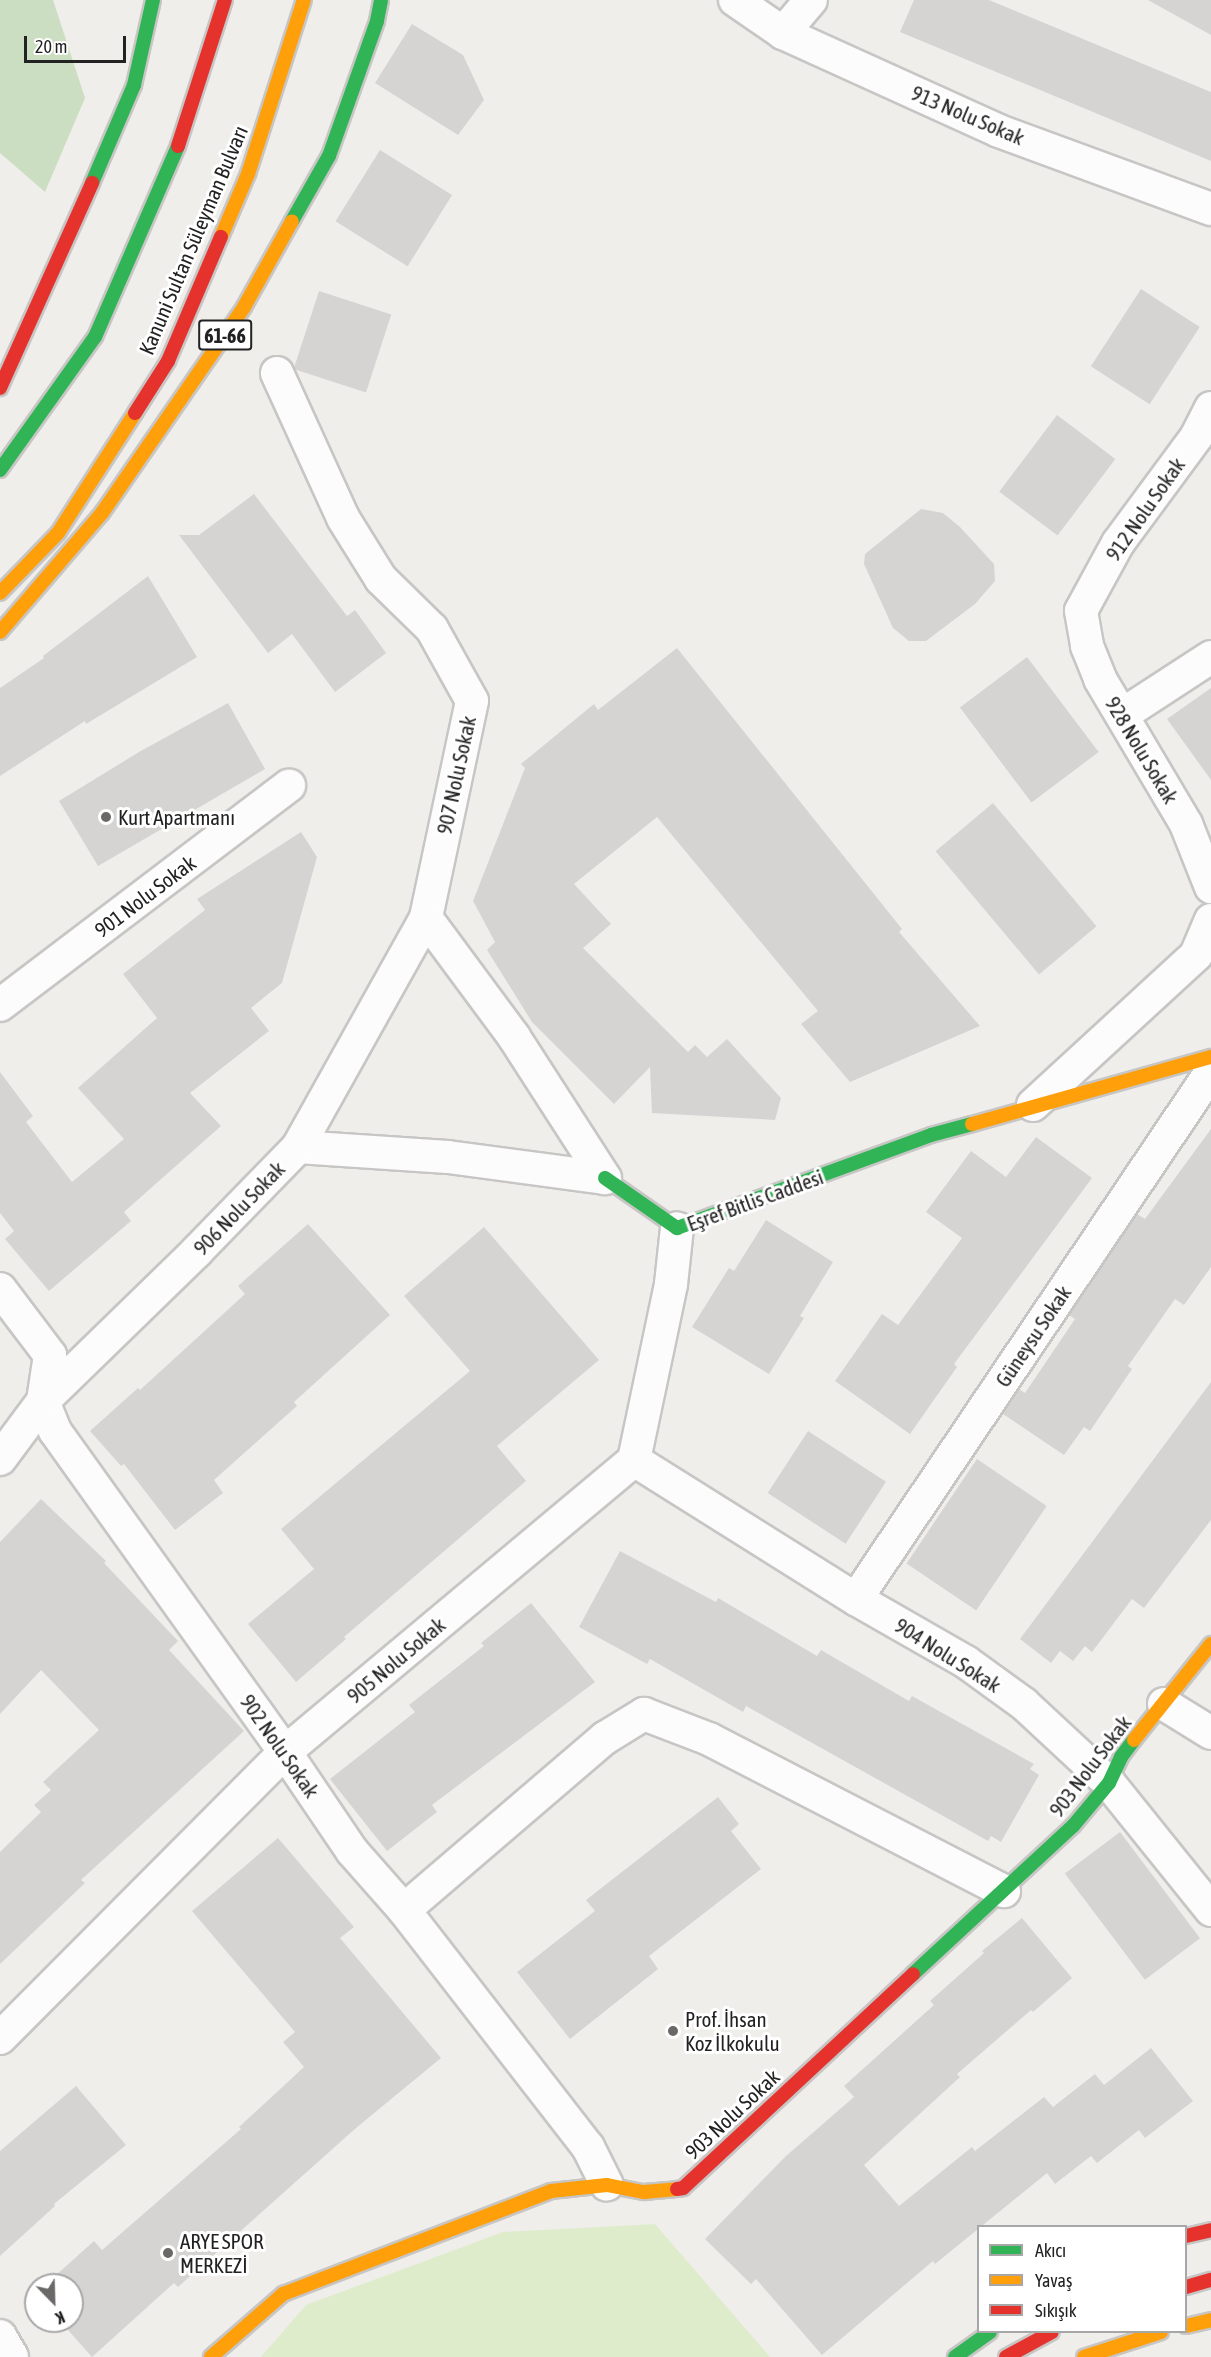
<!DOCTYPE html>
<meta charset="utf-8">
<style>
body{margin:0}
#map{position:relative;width:1211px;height:2357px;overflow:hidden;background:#f0eeeb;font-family:"Asap Condensed",sans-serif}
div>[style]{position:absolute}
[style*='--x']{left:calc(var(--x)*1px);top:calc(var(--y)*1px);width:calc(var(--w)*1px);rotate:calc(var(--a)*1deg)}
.grass>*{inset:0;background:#deeccb}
.forest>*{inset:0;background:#ccdec1}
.building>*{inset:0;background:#d6d4d2;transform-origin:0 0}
.roads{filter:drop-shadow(2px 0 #c7c6c5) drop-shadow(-2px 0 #c7c6c5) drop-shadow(0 2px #c7c6c5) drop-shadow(0 -2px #c7c6c5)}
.street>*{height:32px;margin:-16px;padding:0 16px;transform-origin:16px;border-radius:16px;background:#fdfcfc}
.fast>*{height:14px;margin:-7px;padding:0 7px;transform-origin:7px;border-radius:7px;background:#30b455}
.slow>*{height:14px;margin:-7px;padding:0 7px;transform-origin:7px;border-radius:7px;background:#ff9f0a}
.jam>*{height:14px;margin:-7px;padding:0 7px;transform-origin:7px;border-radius:7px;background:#e5322d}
.dots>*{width:16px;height:16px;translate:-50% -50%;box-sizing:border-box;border:3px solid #fff;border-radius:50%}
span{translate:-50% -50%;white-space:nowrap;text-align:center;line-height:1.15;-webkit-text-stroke:6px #fff;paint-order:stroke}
.shield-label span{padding:2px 4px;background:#fff;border:2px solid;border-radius:4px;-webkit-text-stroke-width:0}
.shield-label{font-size:20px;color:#222;font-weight:700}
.street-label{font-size:21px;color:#222}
.poi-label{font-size:21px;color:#222}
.left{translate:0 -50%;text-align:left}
.legend{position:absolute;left:977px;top:2225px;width:210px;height:108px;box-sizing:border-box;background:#fff;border:2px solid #a7a7a7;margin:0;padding:8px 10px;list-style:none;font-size:18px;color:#222}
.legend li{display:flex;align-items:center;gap:12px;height:30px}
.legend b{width:30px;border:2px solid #a7a7a7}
.north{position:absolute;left:24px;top:2273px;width:60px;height:60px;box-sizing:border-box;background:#fff;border:2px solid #a7a7a7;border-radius:50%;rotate:157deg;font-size:16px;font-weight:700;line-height:24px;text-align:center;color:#222}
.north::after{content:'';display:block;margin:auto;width:21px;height:27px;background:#6a6968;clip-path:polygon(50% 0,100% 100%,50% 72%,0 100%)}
.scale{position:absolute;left:24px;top:36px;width:102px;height:27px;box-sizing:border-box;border:3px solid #222;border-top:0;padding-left:8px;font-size:18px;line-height:21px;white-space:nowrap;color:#222;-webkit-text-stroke:4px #fff;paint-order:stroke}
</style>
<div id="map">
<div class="grass">
<div style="clip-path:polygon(655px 2224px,770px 2357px,261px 2357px,306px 2305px,503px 2232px)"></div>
</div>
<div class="forest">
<div style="clip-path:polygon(0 0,53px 0,85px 98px,45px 192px,0 153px)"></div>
</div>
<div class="building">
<div style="clip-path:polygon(914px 0,989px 0,1211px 92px,1211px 161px,900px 32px)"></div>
<div style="clip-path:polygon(1148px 0,1211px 0,1211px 35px)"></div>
<div style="clip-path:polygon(412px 24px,463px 55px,484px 100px,458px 135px,375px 83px)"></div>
<div style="left:380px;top:150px;width:85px;height:84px;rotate:32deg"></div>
<div style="left:1141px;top:289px;width:70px;height:92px;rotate:33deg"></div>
<div style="left:319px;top:291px;width:76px;height:82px;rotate:18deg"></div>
<div style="left:1057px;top:415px;width:73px;height:96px;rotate:37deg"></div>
<div style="clip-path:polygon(254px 494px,347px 616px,355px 610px,386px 653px,335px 692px,292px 634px,268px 653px,179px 535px,199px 535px)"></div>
<div style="clip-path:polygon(921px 509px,943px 513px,960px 527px,994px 564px,995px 581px,975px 604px,926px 641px,909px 641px,893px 628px,864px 564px,865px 554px)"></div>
<div style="clip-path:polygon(148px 576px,197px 657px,86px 724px,85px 721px,0 776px,0 688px,44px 658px,43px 656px)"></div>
<div style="clip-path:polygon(677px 648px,902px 929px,899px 932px,980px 1026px,850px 1082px,801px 1024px,818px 1011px,657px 817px,574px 884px,611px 924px,583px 948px,688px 1052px,695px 1045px,707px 1057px,727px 1039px,781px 1098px,775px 1120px,652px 1113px,650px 1067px,614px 1104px,532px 1022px,487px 950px,495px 942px,473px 901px,525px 768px,521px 764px,594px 704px,598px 710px)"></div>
<div style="left:1027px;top:657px;width:119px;height:84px;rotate:53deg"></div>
<div style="clip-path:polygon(1211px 688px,1211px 780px,1167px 719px)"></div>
<div style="clip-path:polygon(228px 703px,265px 769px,98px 866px,59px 801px,139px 752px)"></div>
<div style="left:993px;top:803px;width:161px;height:75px;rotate:50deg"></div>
<div style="clip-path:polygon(301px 832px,317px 857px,282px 983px,251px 1008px,269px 1031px,190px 1093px,221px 1126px,124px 1212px,131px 1221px,49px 1291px,5px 1239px,14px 1231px,0 1213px,0 1072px,33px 1116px,26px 1122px,72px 1182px,124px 1139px,78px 1088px,157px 1018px,123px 974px,205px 910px,197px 899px)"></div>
<div style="clip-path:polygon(1211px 1129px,1211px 1267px,1184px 1305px,1175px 1299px,1128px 1366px,1132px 1369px,1090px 1431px,1084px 1427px,1064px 1455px,1003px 1414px,1019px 1389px,1025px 1393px,1075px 1319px,1069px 1315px,1137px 1214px,1145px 1219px)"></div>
<div style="clip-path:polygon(1036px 1137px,1092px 1178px,954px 1364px,957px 1367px,910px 1434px,835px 1381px,882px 1314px,898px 1325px,962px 1238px,926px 1212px,971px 1151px,1006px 1177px)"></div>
<div style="clip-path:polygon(766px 1220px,833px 1262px,800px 1316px,804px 1318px,769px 1374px,692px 1327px,729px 1268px,734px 1271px)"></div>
<div style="clip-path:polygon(308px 1224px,390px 1315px,294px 1402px,297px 1406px,214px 1480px,223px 1493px,175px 1530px,124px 1464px,121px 1466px,90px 1431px,138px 1388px,140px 1390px,245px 1294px,238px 1286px)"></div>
<div style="clip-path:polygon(484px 1227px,599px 1360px,497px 1446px,526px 1481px,344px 1637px,346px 1639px,296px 1682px,248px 1624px,314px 1569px,281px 1529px,470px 1371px,404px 1296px)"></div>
<div style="clip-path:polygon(1211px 1382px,1211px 1520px,1144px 1608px,1132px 1599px,1092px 1652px,1085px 1646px,1073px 1661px,1060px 1651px,1051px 1663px,1020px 1639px)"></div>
<div style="left:808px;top:1431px;width:93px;height:74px;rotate:33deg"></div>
<div style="left:977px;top:1459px;width:84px;height:126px;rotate:34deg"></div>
<div style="clip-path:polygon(41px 1499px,106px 1561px,104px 1563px,178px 1641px,169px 1650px,244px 1731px,81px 1880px,85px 1883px,0 1964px,0 1852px,41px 1812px,34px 1805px,51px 1790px,43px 1782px,99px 1730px,41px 1670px,0 1714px,0 1542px)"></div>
<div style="clip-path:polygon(620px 1551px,716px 1602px,718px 1598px,817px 1656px,821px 1650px,909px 1701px,912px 1696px,1034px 1764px,1030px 1769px,1039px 1775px,1001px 1842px,991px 1836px,988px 1841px,746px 1706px,743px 1712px,650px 1659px,647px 1664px,579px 1627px)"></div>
<div style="clip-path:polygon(531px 1603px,595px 1682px,432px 1805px,437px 1812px,387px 1851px,330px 1779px,415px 1712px,409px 1705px,484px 1646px,481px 1643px)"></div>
<div style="clip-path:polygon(718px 1797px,739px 1824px,731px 1831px,761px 1869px,649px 1956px,658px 1969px,570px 2039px,517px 1972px,595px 1911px,586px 1900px)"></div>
<div style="left:1120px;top:1832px;width:133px;height:69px;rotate:53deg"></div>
<div style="clip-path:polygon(278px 1838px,354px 1927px,340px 1938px,441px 2058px,356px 2128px,178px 2287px,174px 2283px,92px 2357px,60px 2321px,72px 2321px,72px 2285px,45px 2285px,94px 2241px,102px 2250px,241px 2129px,239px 2127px,304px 2067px,283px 2042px,295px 2032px,192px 1911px)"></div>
<div style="clip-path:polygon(1022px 1918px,1072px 1978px,1033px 2012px,1031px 2010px,957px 2074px,960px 2077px,864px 2165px,899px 2206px,972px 2147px,975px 2151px,1044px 2097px,1053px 2107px,1095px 2074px,1104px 2085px,1151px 2048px,1193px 2101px,1145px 2138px,1139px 2130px,1097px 2163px,1091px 2156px,1055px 2184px,1047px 2173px,935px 2264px,933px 2261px,822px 2355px,756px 2279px,751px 2284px,705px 2239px,786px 2156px,854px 2097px,844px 2086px,934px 2005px,930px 2001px,984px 1953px,982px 1951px)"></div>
<div style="clip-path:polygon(76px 2086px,126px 2145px,54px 2204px,55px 2206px,0 2256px,0 2151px)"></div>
</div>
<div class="roads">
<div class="street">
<div style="--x:735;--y:0;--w:58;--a:34.5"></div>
<div style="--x:783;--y:33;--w:237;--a:24.4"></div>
<div style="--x:999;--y:131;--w:226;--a:20.2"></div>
<div style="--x:783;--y:33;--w:43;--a:-49.7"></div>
<div style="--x:277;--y:373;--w:159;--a:65.5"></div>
<div style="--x:343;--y:518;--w:72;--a:58.1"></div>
<div style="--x:381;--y:579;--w:71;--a:44.4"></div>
<div style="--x:432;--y:629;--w:82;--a:60.9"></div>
<div style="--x:472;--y:701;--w:222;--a:102"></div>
<div style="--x:426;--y:918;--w:148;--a:53.5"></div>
<div style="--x:514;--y:1037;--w:168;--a:57.2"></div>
<div style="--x:1211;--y:408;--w:31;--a:117"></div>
<div style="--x:1197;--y:436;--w:133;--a:126.4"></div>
<div style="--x:1118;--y:543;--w:77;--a:118.6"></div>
<div style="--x:1081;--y:611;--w:36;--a:80"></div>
<div style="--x:1087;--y:646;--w:35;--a:68"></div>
<div style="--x:1100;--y:679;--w:169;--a:59.3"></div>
<div style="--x:1186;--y:824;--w:68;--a:68.4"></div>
<div style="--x:1122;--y:715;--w:106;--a:-33.1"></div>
<div style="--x:0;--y:1005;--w:363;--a:-37.2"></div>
<div style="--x:1033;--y:1105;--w:222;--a:-42.6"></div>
<div style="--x:1196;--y:955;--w:38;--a:-67"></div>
<div style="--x:298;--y:1147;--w:150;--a:3.8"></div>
<div style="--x:448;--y:1157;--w:158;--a:7.6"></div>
<div style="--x:0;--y:1289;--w:83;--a:52.9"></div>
<div style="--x:50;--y:1355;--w:47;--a:98.7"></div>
<div style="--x:43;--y:1401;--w:32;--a:68"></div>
<div style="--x:55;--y:1431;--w:395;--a:54.4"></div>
<div style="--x:285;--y:1752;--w:120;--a:55.9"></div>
<div style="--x:352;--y:1851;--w:79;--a:48.6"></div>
<div style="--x:404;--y:1910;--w:300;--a:52.2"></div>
<div style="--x:588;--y:2147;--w:42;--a:63.4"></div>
<div style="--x:0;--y:1459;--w:72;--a:-53.4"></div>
<div style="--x:43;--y:1401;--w:215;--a:-44.2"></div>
<div style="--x:197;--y:1251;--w:145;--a:-45.8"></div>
<div style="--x:298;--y:1147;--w:262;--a:-60.8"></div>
<div style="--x:634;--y:1460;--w:262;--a:32.1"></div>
<div style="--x:856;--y:1599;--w:127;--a:29.8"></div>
<div style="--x:966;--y:1662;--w:72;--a:35.9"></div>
<div style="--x:1024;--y:1704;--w:116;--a:42.9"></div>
<div style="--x:1109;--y:1783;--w:163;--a:51.2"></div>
<div style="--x:856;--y:1599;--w:635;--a:-56.03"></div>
<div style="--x:1164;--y:1704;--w:55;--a:31.7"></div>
<div style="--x:404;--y:1910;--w:265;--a:-40.6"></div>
<div style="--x:605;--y:1738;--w:46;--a:-31.6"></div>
<div style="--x:644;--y:1714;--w:70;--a:21"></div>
<div style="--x:709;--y:1739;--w:332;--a:27.3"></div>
<div style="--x:0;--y:2038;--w:404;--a:-45.1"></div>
<div style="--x:285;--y:1752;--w:455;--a:-39.9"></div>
<div style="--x:634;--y:1460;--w:180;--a:-78.1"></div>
<div style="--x:671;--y:1284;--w:56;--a:-83.9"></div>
<div style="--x:0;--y:2336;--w:24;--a:60"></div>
</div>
<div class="fast">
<div style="--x:92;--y:183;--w:107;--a:-66.8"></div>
<div style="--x:134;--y:85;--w:87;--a:-77.4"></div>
<div style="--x:292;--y:221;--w:75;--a:-60.4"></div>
<div style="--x:329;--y:156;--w:143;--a:-70.4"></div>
<div style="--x:377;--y:21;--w:21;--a:-79"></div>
<div style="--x:0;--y:470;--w:163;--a:-54.5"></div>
<div style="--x:95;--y:337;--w:208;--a:-66.5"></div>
<div style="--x:605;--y:1178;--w:88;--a:34.8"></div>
<div style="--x:677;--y:1228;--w:270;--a:-20.1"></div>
<div style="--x:931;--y:1135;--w:42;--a:-15"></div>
<div style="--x:913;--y:1974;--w:218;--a:-42.8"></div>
<div style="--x:1073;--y:1826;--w:56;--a:-50.1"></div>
<div style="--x:1109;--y:1783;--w:29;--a:-65"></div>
<div style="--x:1121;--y:1757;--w:21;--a:-53"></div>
<div style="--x:955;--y:2357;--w:43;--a:-35.5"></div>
</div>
<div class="slow">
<div style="--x:221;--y:237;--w:69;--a:-66.8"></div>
<div style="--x:248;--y:174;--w:183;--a:-72.2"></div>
<div style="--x:0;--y:593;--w:83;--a:-46"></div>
<div style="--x:58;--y:533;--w:143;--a:-57.3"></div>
<div style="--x:0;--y:632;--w:157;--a:-49.4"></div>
<div style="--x:102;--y:513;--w:250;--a:-55.4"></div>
<div style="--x:244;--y:307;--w:98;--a:-60.8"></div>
<div style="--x:972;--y:1124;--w:248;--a:-15.7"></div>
<div style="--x:1134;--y:1740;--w:123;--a:-51.3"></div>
<div style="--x:1186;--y:2326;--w:26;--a:-13"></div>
<div style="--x:211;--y:2357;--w:96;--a:-41.2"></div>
<div style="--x:283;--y:2294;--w:287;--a:-21"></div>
<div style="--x:551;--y:2191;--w:56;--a:-6.1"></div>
<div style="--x:607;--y:2185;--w:38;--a:11"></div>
<div style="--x:644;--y:2192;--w:33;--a:-5"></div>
<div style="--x:1084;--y:2357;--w:81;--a:-18"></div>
</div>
<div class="jam">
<div style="--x:178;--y:146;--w:153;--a:-72.2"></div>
<div style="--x:0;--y:388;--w:225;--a:-65.8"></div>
<div style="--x:135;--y:413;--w:62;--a:-57.6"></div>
<div style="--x:168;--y:361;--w:135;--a:-66.9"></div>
<div style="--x:677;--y:2189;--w:6;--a:-9"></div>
<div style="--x:683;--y:2188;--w:314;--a:-42.9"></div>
<div style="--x:1186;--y:2236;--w:26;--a:-13"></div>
<div style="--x:1186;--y:2287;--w:26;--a:-16"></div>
<div style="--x:1006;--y:2357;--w:52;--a:-28.5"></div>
</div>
</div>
<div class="dots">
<div style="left:106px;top:817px;background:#6a6968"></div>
<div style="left:673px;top:2031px;background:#6a6968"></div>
<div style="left:168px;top:2253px;background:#6a6968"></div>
</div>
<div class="shield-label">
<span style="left:225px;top:335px">61-66</span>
</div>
<div class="street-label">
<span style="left:968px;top:115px;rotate:23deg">913 Nolu Sokak</span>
<span style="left:193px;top:240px;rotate:-67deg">Kanuni Sultan Süleyman Bulvarı</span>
<span style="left:1145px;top:509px;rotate:-55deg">912 Nolu Sokak</span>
<span style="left:1142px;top:750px;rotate:59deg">928 Nolu Sokak</span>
<span style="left:456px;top:775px;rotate:-78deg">907 Nolu Sokak</span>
<span style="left:145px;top:896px;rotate:-37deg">901 Nolu Sokak</span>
<span style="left:755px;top:1200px;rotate:-20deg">Eşref Bitlis Caddesi</span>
<span style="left:239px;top:1208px;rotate:-46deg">906 Nolu Sokak</span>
<span style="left:1033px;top:1336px;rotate:-56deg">Güneysu Sokak</span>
<span style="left:948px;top:1655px;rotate:32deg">904 Nolu Sokak</span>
<span style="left:396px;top:1660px;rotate:-40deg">905 Nolu Sokak</span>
<span style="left:280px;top:1746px;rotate:55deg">902 Nolu Sokak</span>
<span style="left:1090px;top:1766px;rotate:-53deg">903 Nolu Sokak</span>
<span style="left:732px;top:2114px;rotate:-43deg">903 Nolu Sokak</span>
</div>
<div class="poi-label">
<span class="left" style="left:118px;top:817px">Kurt Apartmanı</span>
<span class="left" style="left:685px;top:2031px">Prof. İhsan<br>Koz İlkokulu</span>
<span class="left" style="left:180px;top:2253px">ARYE SPOR<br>MERKEZİ</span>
</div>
<ul class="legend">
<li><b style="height:8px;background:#30b455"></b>Akıcı</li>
<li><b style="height:8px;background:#ff9f0a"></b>Yavaş</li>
<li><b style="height:8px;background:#e5322d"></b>Sıkışık</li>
</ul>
<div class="north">K</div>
<div class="scale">20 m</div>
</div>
